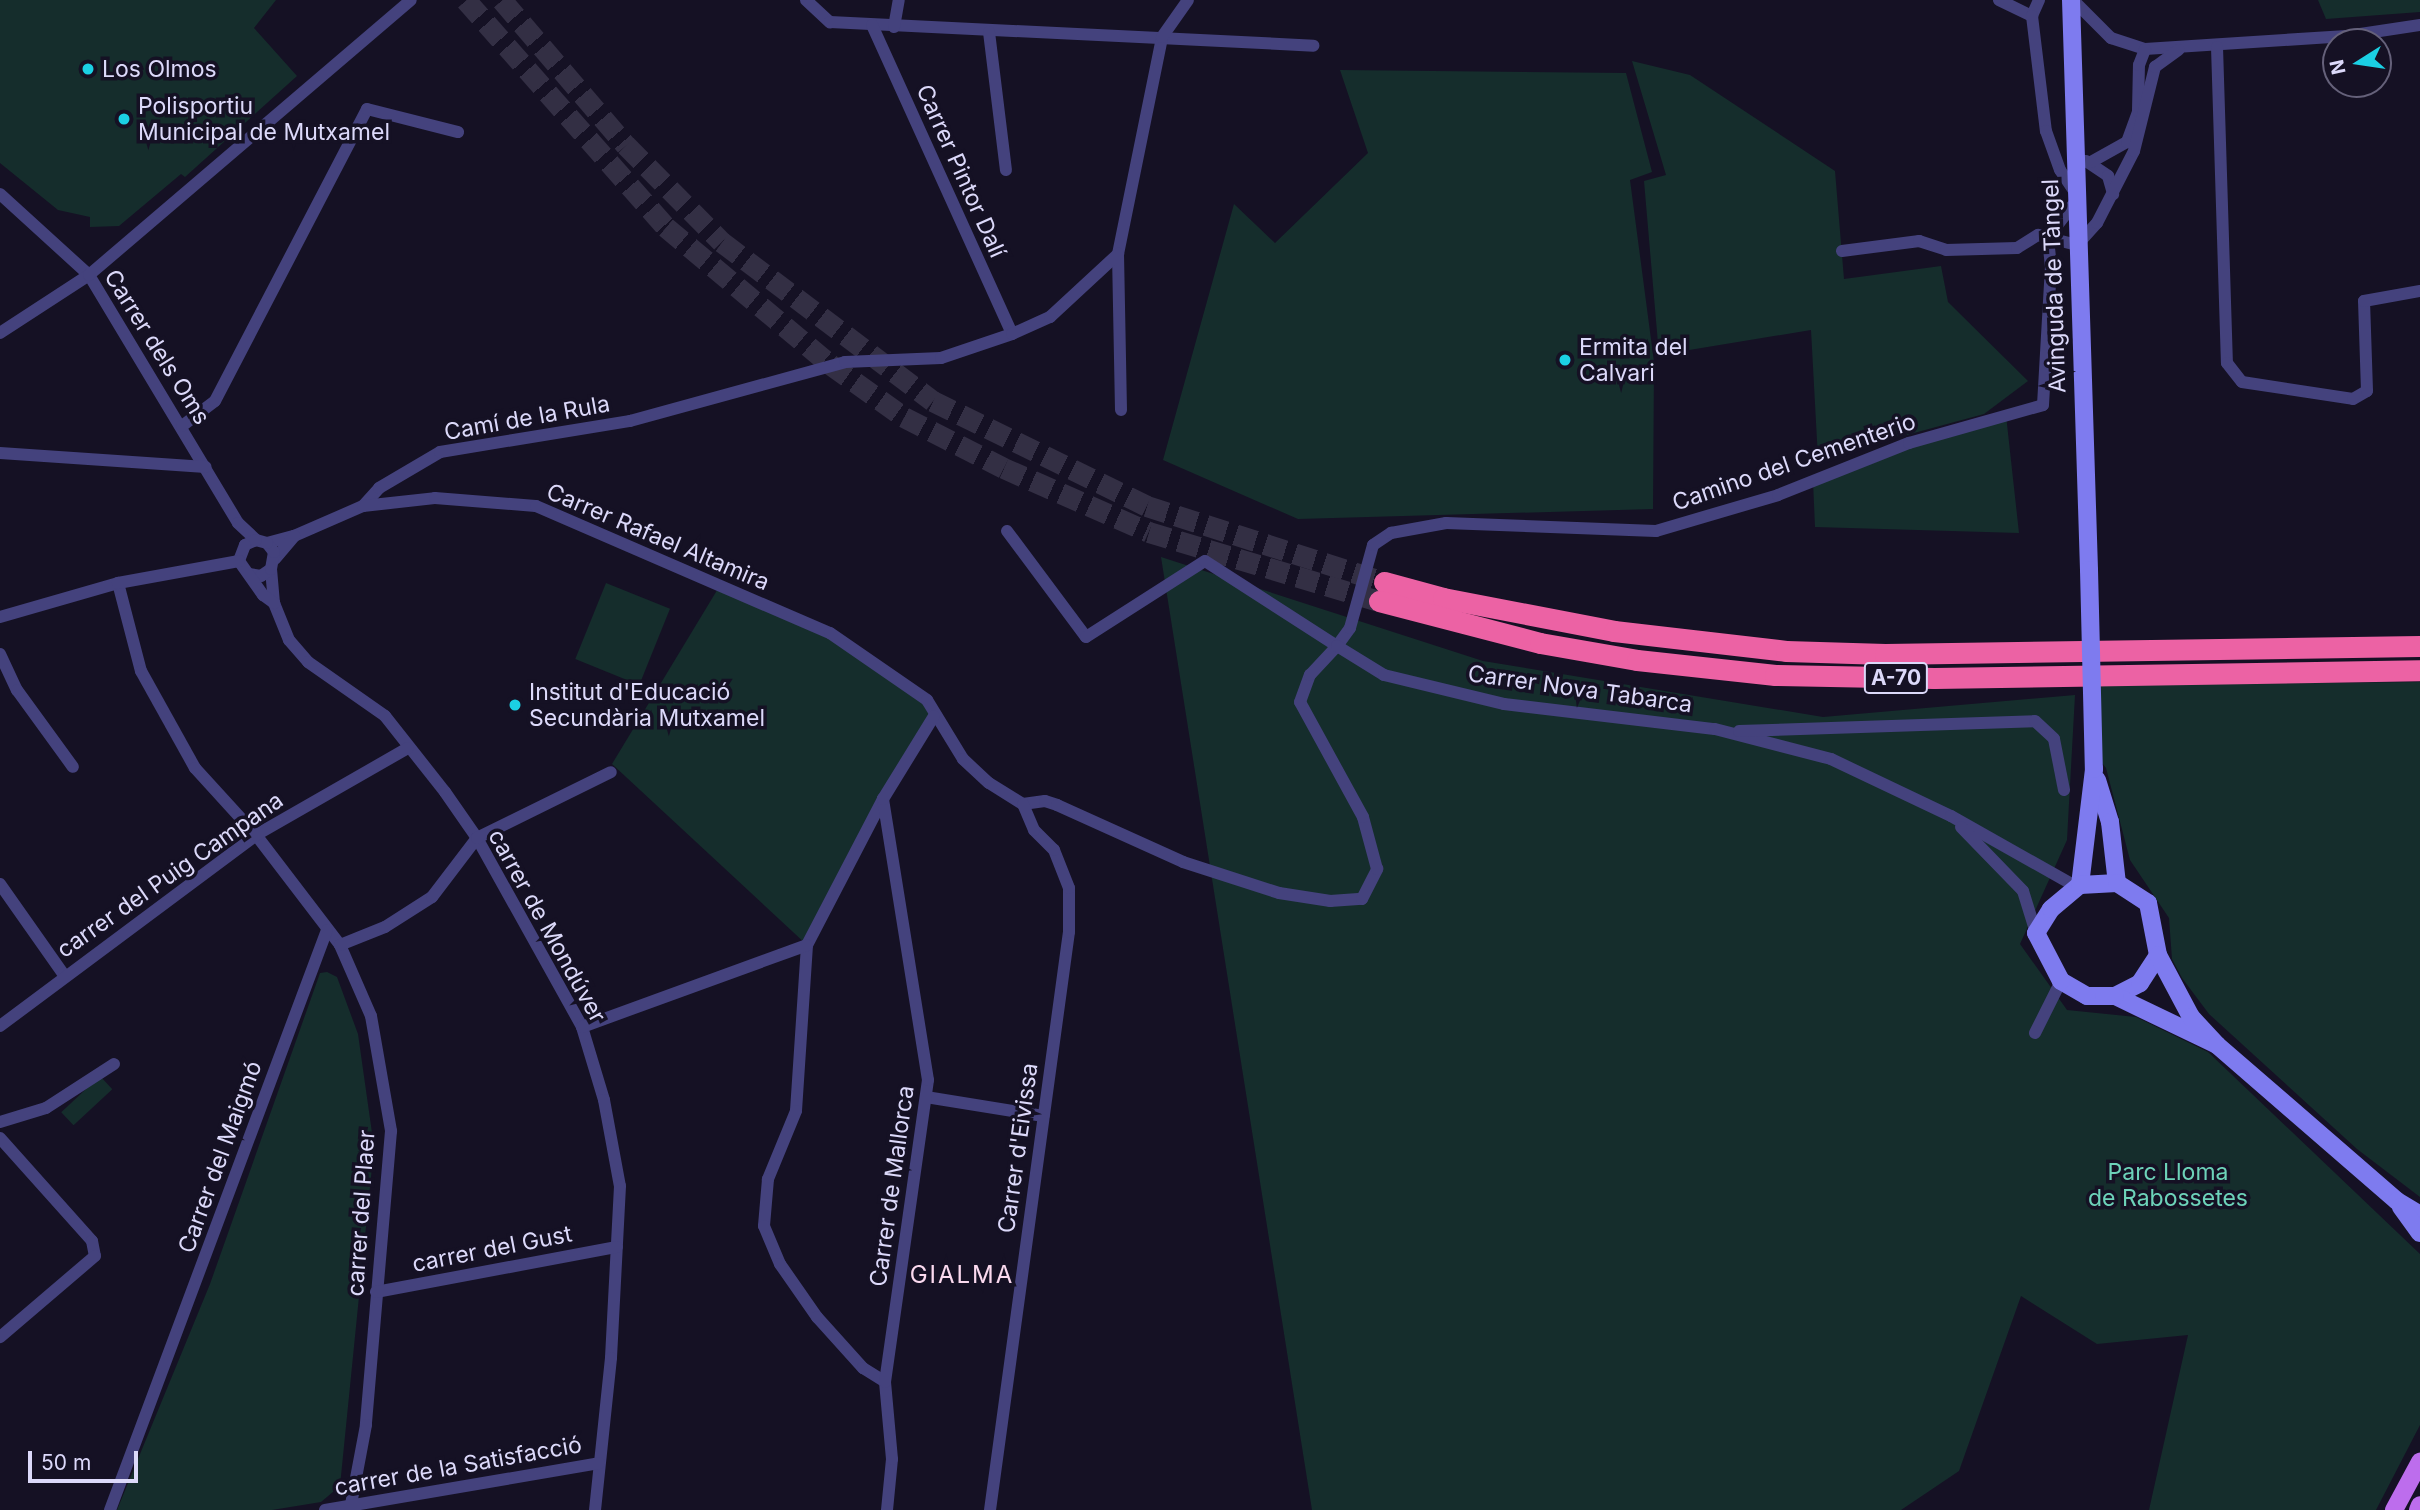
<!DOCTYPE html>
<meta charset="utf-8">
<style>
body{margin:0}
#map{position:relative;width:2420px;height:1510px;overflow:hidden;background:#151124;font-family:Inter,sans-serif}
div>[style]{position:absolute}
[style*='--x']{left:calc(var(--x)*1px);top:calc(var(--y)*1px);width:calc(var(--w)*1px);rotate:calc(var(--a)*1deg)}
.green>*{inset:0;background:#152d2c;transform-origin:0 0}
.motorway-tunnel>*{height:21px;margin-top:-10.5px;transform-origin:0;background:repeating-linear-gradient(90deg,#332f44 0 21px,transparent 0 31px)}
.minor>*{height:12px;margin:-6px;padding:0 6px;transform-origin:6px;border-radius:6px;background:#44427d}
.secondary>*{height:18px;margin:-9px;padding:0 9px;transform-origin:9px;border-radius:9px;background:#7e7bef}
.primary>*{height:18px;margin:-9px;padding:0 9px;transform-origin:9px;border-radius:9px;background:#bd6ded}
.motorway>*{height:21px;margin:-10.5px;padding:0 10.5px;transform-origin:10.5px;border-radius:10.5px;background:#ec62a4}
.secondary-bridge>*{height:18px;margin:-9px;padding:0 9px;transform-origin:9px;border-radius:9px;background:#7e7bef}
.dots>*{width:19px;height:19px;translate:-50% -50%;box-sizing:border-box;border:4px solid #151124;border-radius:50%}
span{translate:-50% -50%;white-space:nowrap;text-align:center;line-height:1.15;-webkit-text-stroke:7px #151124;paint-order:stroke}
.shield-label span{padding:2px 5px;background:#151124;border:2px solid;border-radius:5px;-webkit-text-stroke-width:0}
.shield-label{font-size:21px;color:#dcd9fa;font-weight:700}
.poi-label{font-size:23px;color:#dcd9fa}
.left{translate:0 -50%;text-align:left}
.street-label{font-size:23px;color:#dcd9fa}
.park-label{font-size:23px;color:#6dd2b9}
.neighbourhood-label{font-size:24px;color:#fbdaef;letter-spacing:2px}
.north{position:absolute;left:2322px;top:28px;width:70px;height:70px;box-sizing:border-box;background:#151124;border:2px solid #65617a;border-radius:50%;rotate:258deg;font-size:19px;font-weight:700;line-height:28px;text-align:center;color:#dcd9fa}
.north::after{content:'';display:block;margin:auto;width:24px;height:32px;background:#1bd0e4;clip-path:polygon(50% 0,100% 100%,50% 72%,0 100%)}
.scale{position:absolute;left:28px;top:1451px;width:110px;height:32px;box-sizing:border-box;border:4px solid #dcd9fa;border-top:0;padding-left:9px;font-size:21px;line-height:24px;white-space:nowrap;color:#dcd9fa;-webkit-text-stroke:5px #151124;paint-order:stroke}
</style>
<div id="map">
<div class="green">
<div style="clip-path:polygon(0 0,276px 0,254px 28px,297px 76px,185px 177px,181px 174px,119px 226px,90px 227px,90px 217px,58px 210px,0 163px)"></div>
<div style="clip-path:polygon(2318px 0,2420px 0,2420px 12px,2326px 19px)"></div>
<div style="clip-path:polygon(1632px 61px,1690px 75px,1835px 171px,1844px 279px,1941px 266px,1948px 302px,2028px 381px,1984px 414px,1818px 459px,1811px 330px,1659px 355px,1644px 181px,1666px 175px)"></div>
<div style="clip-path:polygon(1340px 70px,1626px 73px,1652px 172px,1630px 180px,1654px 362px,1653px 509px,1298px 519px,1163px 460px,1234px 204px,1275px 243px,1368px 153px)"></div>
<div style="clip-path:polygon(2006px 415px,2019px 533px,1815px 527px,1813px 481px)"></div>
<div style="clip-path:polygon(1161px 557px,1483px 661px,1823px 717px,2075px 695px,2067px 840px,2020px 944px,2067px 1010px,2136px 1017px,2208px 1052px,2420px 1254px,2420px 1425px,2376px 1510px,2149px 1510px,2188px 1335px,2097px 1344px,2021px 1296px,1959px 1471px,1901px 1510px,1312px 1510px)"></div>
<div style="left:606px;top:583px;width:69px;height:82px;rotate:22deg"></div>
<div style="clip-path:polygon(719px 587px,830px 633px,927px 700px,934px 716px,807px 945px,612px 764px)"></div>
<div style="clip-path:polygon(2420px 682px,2420px 1197px,2357px 1149px,2209px 1014px,2182px 978px,2172px 959px,2169px 918px,2130px 860px,2106px 768px,2098px 758px,2100px 685px)"></div>
<div style="clip-path:polygon(327px 972px,337px 977px,358px 1034px,374px 1147px,340px 1486px,321px 1502px,272px 1510px,117px 1510px,210px 1284px,320px 973px)"></div>
<div style="left:100px;top:1076px;width:18px;height:53px;rotate:47deg"></div>
</div>
<div class="motorway-tunnel">
<div style="--x:466;--y:0;--w:303;--a:48.6"></div>
<div style="--x:666;--y:227;--w:214;--a:39.9"></div>
<div style="--x:830;--y:364;--w:91;--a:35.6"></div>
<div style="--x:904;--y:417;--w:112;--a:27"></div>
<div style="--x:1004;--y:468;--w:158;--a:23.8"></div>
<div style="--x:1149;--y:532;--w:240;--a:16.7"></div>
<div style="--x:502;--y:0;--w:191;--a:49.5"></div>
<div style="--x:626;--y:145;--w:136;--a:45.3"></div>
<div style="--x:722;--y:242;--w:264;--a:37"></div>
<div style="--x:933;--y:401;--w:238;--a:26.1"></div>
<div style="--x:1147;--y:506;--w:249;--a:17.8"></div>
</div>
<div class="minor">
<div style="--x:806;--y:0;--w:33;--a:43"></div>
<div style="--x:830;--y:22;--w:484;--a:2.8"></div>
<div style="--x:1999;--y:0;--w:37;--a:26"></div>
<div style="--x:2039;--y:0;--w:17;--a:114"></div>
<div style="--x:2032;--y:16;--w:116;--a:83.1"></div>
<div style="--x:2046;--y:131;--w:41;--a:70.3"></div>
<div style="--x:2060;--y:170;--w:27;--a:56"></div>
<div style="--x:2073;--y:0;--w:54;--a:45"></div>
<div style="--x:2111;--y:38;--w:36;--a:18"></div>
<div style="--x:2145;--y:49;--w:202;--a:-3.7"></div>
<div style="--x:2347;--y:36;--w:74;--a:-8.6"></div>
<div style="--x:872;--y:25;--w:339;--a:65.6"></div>
<div style="--x:894;--y:27;--w:27;--a:-80"></div>
<div style="--x:989;--y:32;--w:139;--a:83"></div>
<div style="--x:2217;--y:47;--w:316;--a:88.2"></div>
<div style="--x:2227;--y:363;--w:24;--a:52"></div>
<div style="--x:2242;--y:382;--w:112;--a:8.7"></div>
<div style="--x:2353;--y:399;--w:16;--a:-30"></div>
<div style="--x:2367;--y:391;--w:90;--a:-91.9"></div>
<div style="--x:2364;--y:301;--w:57;--a:-10.1"></div>
<div style="--x:2086;--y:161;--w:27;--a:34"></div>
<div style="--x:2108;--y:176;--w:19;--a:74"></div>
<div style="--x:2091;--y:162;--w:41;--a:-29.1"></div>
<div style="--x:2127;--y:142;--w:33;--a:-70"></div>
<div style="--x:2138;--y:111;--w:46;--a:-88.8"></div>
<div style="--x:2139;--y:65;--w:17;--a:-69"></div>
<div style="--x:0;--y:194;--w:120;--a:42.3"></div>
<div style="--x:89;--y:275;--w:289;--a:59"></div>
<div style="--x:238;--y:523;--w:25;--a:43"></div>
<div style="--x:2048;--y:237;--w:46;--a:-52.1"></div>
<div style="--x:1842;--y:251;--w:78;--a:-7.4"></div>
<div style="--x:1919;--y:241;--w:28;--a:18"></div>
<div style="--x:1946;--y:250;--w:71;--a:-1.6"></div>
<div style="--x:2017;--y:248;--w:25;--a:-32"></div>
<div style="--x:2038;--y:235;--w:40;--a:14.4"></div>
<div style="--x:2077;--y:245;--w:30;--a:-48"></div>
<div style="--x:2097;--y:223;--w:81;--a:-62.8"></div>
<div style="--x:2134;--y:151;--w:87;--a:-76"></div>
<div style="--x:2155;--y:67;--w:29;--a:-36"></div>
<div style="--x:0;--y:333;--w:106;--a:-33.1"></div>
<div style="--x:89;--y:275;--w:423;--a:-40.5"></div>
<div style="--x:1121;--y:410;--w:156;--a:-91.1"></div>
<div style="--x:1118;--y:254;--w:221;--a:-78.5"></div>
<div style="--x:1162;--y:37;--w:45;--a:-54.9"></div>
<div style="--x:182;--y:426;--w:41;--a:-37.1"></div>
<div style="--x:215;--y:401;--w:329;--a:-62.5"></div>
<div style="--x:367;--y:109;--w:94;--a:14.2"></div>
<div style="--x:0;--y:453;--w:206;--a:3.9"></div>
<div style="--x:363;--y:506;--w:24;--a:-48"></div>
<div style="--x:379;--y:488;--w:71;--a:-30.5"></div>
<div style="--x:440;--y:452;--w:193;--a:-9.3"></div>
<div style="--x:630;--y:421;--w:223;--a:-15.3"></div>
<div style="--x:845;--y:362;--w:96;--a:-2.4"></div>
<div style="--x:941;--y:358;--w:75;--a:-18.7"></div>
<div style="--x:1012;--y:334;--w:42;--a:-24.1"></div>
<div style="--x:1050;--y:317;--w:93;--a:-42.8"></div>
<div style="--x:1007;--y:531;--w:132;--a:53.3"></div>
<div style="--x:1086;--y:637;--w:141;--a:-32.6"></div>
<div style="--x:1205;--y:561;--w:157;--a:32.8"></div>
<div style="--x:1337;--y:646;--w:22;--a:-54"></div>
<div style="--x:1350;--y:628;--w:86;--a:-74.5"></div>
<div style="--x:1373;--y:545;--w:22;--a:-34"></div>
<div style="--x:1391;--y:533;--w:56;--a:-10.3"></div>
<div style="--x:1446;--y:523;--w:210;--a:2.2"></div>
<div style="--x:1656;--y:531;--w:127;--a:-16.4"></div>
<div style="--x:1778;--y:495;--w:141;--a:-21.7"></div>
<div style="--x:1909;--y:443;--w:139;--a:-15.8"></div>
<div style="--x:2043;--y:405;--w:138;--a:-86.7"></div>
<div style="--x:2051;--y:267;--w:30;--a:-96"></div>
<div style="--x:267;--y:543;--w:28;--a:-15"></div>
<div style="--x:294;--y:536;--w:75;--a:-23.5"></div>
<div style="--x:363;--y:506;--w:72;--a:-6.3"></div>
<div style="--x:435;--y:498;--w:101;--a:4.5"></div>
<div style="--x:536;--y:506;--w:320;--a:23.4"></div>
<div style="--x:830;--y:633;--w:118;--a:34.6"></div>
<div style="--x:927;--y:700;--w:69;--a:58.6"></div>
<div style="--x:963;--y:759;--w:35;--a:43"></div>
<div style="--x:989;--y:783;--w:40;--a:32"></div>
<div style="--x:1023;--y:804;--w:22;--a:-8"></div>
<div style="--x:1045;--y:801;--w:13;--a:18"></div>
<div style="--x:1057;--y:805;--w:138;--a:24.3"></div>
<div style="--x:1183;--y:862;--w:101;--a:17.9"></div>
<div style="--x:1279;--y:893;--w:52;--a:8.9"></div>
<div style="--x:1330;--y:901;--w:32;--a:-4"></div>
<div style="--x:1362;--y:899;--w:34;--a:-63"></div>
<div style="--x:1377;--y:869;--w:54;--a:-105.1"></div>
<div style="--x:1363;--y:817;--w:131;--a:-118.7"></div>
<div style="--x:1300;--y:702;--w:29;--a:-70"></div>
<div style="--x:1310;--y:675;--w:40;--a:-47"></div>
<div style="--x:1337;--y:646;--w:55;--a:31.7"></div>
<div style="--x:1384;--y:675;--w:123;--a:13.6"></div>
<div style="--x:1504;--y:704;--w:212;--a:6.8"></div>
<div style="--x:1715;--y:729;--w:120;--a:14.5"></div>
<div style="--x:1831;--y:759;--w:133;--a:25.4"></div>
<div style="--x:1951;--y:816;--w:145;--a:29.4"></div>
<div style="--x:275;--y:559;--w:30;--a:-50"></div>
<div style="--x:271;--y:569;--w:34;--a:85"></div>
<div style="--x:274;--y:603;--w:40;--a:68"></div>
<div style="--x:289;--y:640;--w:29;--a:49"></div>
<div style="--x:308;--y:662;--w:94;--a:35"></div>
<div style="--x:385;--y:716;--w:97;--a:51.7"></div>
<div style="--x:445;--y:792;--w:56;--a:55.2"></div>
<div style="--x:477;--y:838;--w:216;--a:60.9"></div>
<div style="--x:582;--y:1027;--w:76;--a:73.2"></div>
<div style="--x:604;--y:1100;--w:87;--a:79.5"></div>
<div style="--x:620;--y:1186;--w:172;--a:93"></div>
<div style="--x:611;--y:1358;--w:153;--a:96"></div>
<div style="--x:249;--y:574;--w:12;--a:9"></div>
<div style="--x:261;--y:576;--w:12;--a:-35"></div>
<div style="--x:271;--y:569;--w:17;--a:-80"></div>
<div style="--x:274;--y:552;--w:11;--a:-128"></div>
<div style="--x:267;--y:543;--w:11;--a:-165"></div>
<div style="--x:256;--y:540;--w:12;--a:156"></div>
<div style="--x:245;--y:545;--w:17;--a:111"></div>
<div style="--x:239;--y:561;--w:42;--a:54.8"></div>
<div style="--x:263;--y:595;--w:14;--a:36"></div>
<div style="--x:118;--y:583;--w:91;--a:75.4"></div>
<div style="--x:141;--y:671;--w:111;--a:60.9"></div>
<div style="--x:195;--y:768;--w:91;--a:47.7"></div>
<div style="--x:256;--y:835;--w:138;--a:52.6"></div>
<div style="--x:340;--y:945;--w:77;--a:66.4"></div>
<div style="--x:371;--y:1016;--w:117;--a:80.1"></div>
<div style="--x:391;--y:1131;--w:295;--a:94.9"></div>
<div style="--x:366;--y:1425;--w:86;--a:100.7"></div>
<div style="--x:0;--y:617;--w:123;--a:-16.1"></div>
<div style="--x:118;--y:583;--w:123;--a:-10.3"></div>
<div style="--x:0;--y:654;--w:40;--a:65"></div>
<div style="--x:17;--y:690;--w:95;--a:54"></div>
<div style="--x:1739;--y:731;--w:296;--a:-1.9"></div>
<div style="--x:2035;--y:721;--w:26;--a:43"></div>
<div style="--x:2054;--y:739;--w:52;--a:78.9"></div>
<div style="--x:883;--y:799;--w:165;--a:117.5"></div>
<div style="--x:807;--y:945;--w:166;--a:93.8"></div>
<div style="--x:796;--y:1111;--w:74;--a:112.4"></div>
<div style="--x:768;--y:1179;--w:47;--a:94.9"></div>
<div style="--x:764;--y:1226;--w:41;--a:67.2"></div>
<div style="--x:780;--y:1264;--w:65;--a:55.1"></div>
<div style="--x:817;--y:1317;--w:69;--a:48"></div>
<div style="--x:863;--y:1368;--w:26;--a:32"></div>
<div style="--x:1961;--y:827;--w:89;--a:45.9"></div>
<div style="--x:2023;--y:891;--w:44;--a:72.8"></div>
<div style="--x:0;--y:884;--w:111;--a:54.9"></div>
<div style="--x:340;--y:945;--w:48;--a:-21.8"></div>
<div style="--x:385;--y:927;--w:56;--a:-32.6"></div>
<div style="--x:432;--y:897;--w:74;--a:-52.7"></div>
<div style="--x:477;--y:838;--w:149;--a:-26.2"></div>
<div style="--x:0;--y:1026;--w:319;--a:-36.7"></div>
<div style="--x:256;--y:835;--w:175;--a:-29.8"></div>
<div style="--x:582;--y:1027;--w:239;--a:-20"></div>
<div style="--x:2035;--y:1033;--w:58;--a:-63.4"></div>
<div style="--x:926;--y:1097;--w:119;--a:9.2"></div>
<div style="--x:0;--y:1122;--w:48;--a:-16.9"></div>
<div style="--x:46;--y:1108;--w:81;--a:-32.9"></div>
<div style="--x:0;--y:1138;--w:138;--a:48.2"></div>
<div style="--x:92;--y:1241;--w:15;--a:79"></div>
<div style="--x:95;--y:1256;--w:125;--a:139.5"></div>
<div style="--x:376;--y:1292;--w:245;--a:-10.6"></div>
<div style="--x:110;--y:1510;--w:619;--a:-69.49"></div>
<div style="--x:325;--y:1510;--w:278;--a:-9.7"></div>
<div style="--x:887;--y:1510;--w:51;--a:-84.4"></div>
<div style="--x:892;--y:1459;--w:77;--a:-95.2"></div>
<div style="--x:885;--y:1382;--w:305;--a:-81.9"></div>
<div style="--x:928;--y:1080;--w:285;--a:-99.1"></div>
<div style="--x:883;--y:799;--w:97;--a:-58.4"></div>
<div style="--x:990;--y:1510;--w:583;--a:-82.22"></div>
<div style="--x:1069;--y:932;--w:44;--a:-90"></div>
<div style="--x:1069;--y:888;--w:41;--a:-111.5"></div>
<div style="--x:1054;--y:850;--w:28;--a:-135"></div>
<div style="--x:1034;--y:830;--w:28;--a:-113"></div>
</div>
<div class="secondary">
<div style="--x:2071;--y:0;--w:570;--a:88.19"></div>
<div style="--x:2097;--y:780;--w:44;--a:72.8"></div>
<div style="--x:2110;--y:822;--w:61;--a:83.5"></div>
<div style="--x:2080;--y:885;--w:117;--a:-83.1"></div>
<div style="--x:2115;--y:996;--w:28;--a:-27"></div>
<div style="--x:2140;--y:983;--w:33;--a:-57"></div>
<div style="--x:2217;--y:1045;--w:113;--a:-154.3"></div>
<div style="--x:2115;--y:996;--w:28;--a:180"></div>
<div style="--x:2087;--y:996;--w:30;--a:-150"></div>
<div style="--x:2061;--y:981;--w:54;--a:-117.5"></div>
<div style="--x:2036;--y:933;--w:28;--a:-58"></div>
<div style="--x:2051;--y:909;--w:38;--a:-40"></div>
<div style="--x:2080;--y:885;--w:37;--a:-3"></div>
<div style="--x:2117;--y:883;--w:37;--a:33"></div>
<div style="--x:2148;--y:903;--w:53;--a:79.1"></div>
<div style="--x:2158;--y:955;--w:70;--a:62"></div>
<div style="--x:2191;--y:1017;--w:38;--a:47"></div>
<div style="--x:2217;--y:1045;--w:238;--a:40.9"></div>
<div style="--x:2397;--y:1201;--w:27;--a:31"></div>
<div style="--x:2401;--y:1207;--w:32;--a:54"></div>
</div>
<div class="primary">
<div style="--x:2394;--y:1510;--w:55;--a:-61.6"></div>
<div style="--x:2418;--y:1510;--w:5;--a:-68"></div>
</div>
<div class="motorway">
<div style="--x:1384;--y:582;--w:61;--a:15.2"></div>
<div style="--x:1443;--y:598;--w:174;--a:10.9"></div>
<div style="--x:1614;--y:631;--w:173;--a:6.6"></div>
<div style="--x:1786;--y:651;--w:99;--a:1.7"></div>
<div style="--x:1885;--y:654;--w:535;--a:-0.86"></div>
<div style="--x:1379;--y:601;--w:166;--a:14.6"></div>
<div style="--x:1540;--y:643;--w:98;--a:9.9"></div>
<div style="--x:1637;--y:660;--w:139;--a:6.2"></div>
<div style="--x:1775;--y:675;--w:159;--a:1.1"></div>
<div style="--x:1934;--y:678;--w:486;--a:-0.9"></div>
</div>
<div class="secondary-bridge">
<div style="--x:2089;--y:570;--w:199;--a:88.6"></div>
</div>
<div class="dots">
<div style="left:88px;top:69px;background:#1bd0e4"></div>
<div style="left:124px;top:119px;background:#1bd0e4"></div>
<div style="left:1565px;top:360px;background:#1bd0e4"></div>
<div style="left:515px;top:705px;background:#1bd0e4"></div>
</div>
<div class="shield-label">
<span style="left:1896px;top:678px">A-70</span>
</div>
<div class="poi-label">
<span class="left" style="left:102px;top:69px">Los Olmos</span>
<span class="left" style="left:138px;top:119px">Polisportiu<br>Municipal de Mutxamel</span>
<span class="left" style="left:1579px;top:360px">Ermita del<br>Calvari</span>
<span class="left" style="left:529px;top:705px">Institut d'Educació<br>Secundària Mutxamel</span>
</div>
<div class="street-label">
<span style="left:961px;top:171px;rotate:66deg">Carrer Pintor Dalí</span>
<span style="left:2054px;top:286px;rotate:-92deg">Avinguda de Tàngel</span>
<span style="left:157px;top:347px;rotate:58deg">Carrer dels Oms</span>
<span style="left:527px;top:418px;rotate:-10deg">Camí de la Rula</span>
<span style="left:1794px;top:462px;rotate:-19deg">Camino del Cementerio</span>
<span style="left:658px;top:537px;rotate:23deg">Carrer Rafael Altamira</span>
<span style="left:1580px;top:689px;rotate:8deg">Carrer Nova Tabarca</span>
<span style="left:170px;top:875px;rotate:-35deg">carrer del Puig Campana</span>
<span style="left:547px;top:926px;rotate:61deg">carrer de Mondúver</span>
<span style="left:1018px;top:1148px;rotate:-82deg">Carrer d'Eivissa</span>
<span style="left:220px;top:1157px;rotate:-70deg">Carrer del Maigmó</span>
<span style="left:892px;top:1186px;rotate:-82deg">Carrer de Mallorca</span>
<span style="left:361px;top:1213px;rotate:-86deg">carrer del Plaer</span>
<span style="left:492px;top:1249px;rotate:-11deg">carrer del Gust</span>
<span style="left:458px;top:1466px;rotate:-10deg">carrer de la Satisfacció</span>
</div>
<div class="park-label">
<span style="left:2168px;top:1185px">Parc Lloma<br>de Rabossetes</span>
</div>
<div class="neighbourhood-label">
<span style="left:962px;top:1275px">GIALMA</span>
</div>
<div class="north">N</div>
<div class="scale">50 m</div>
</div>
